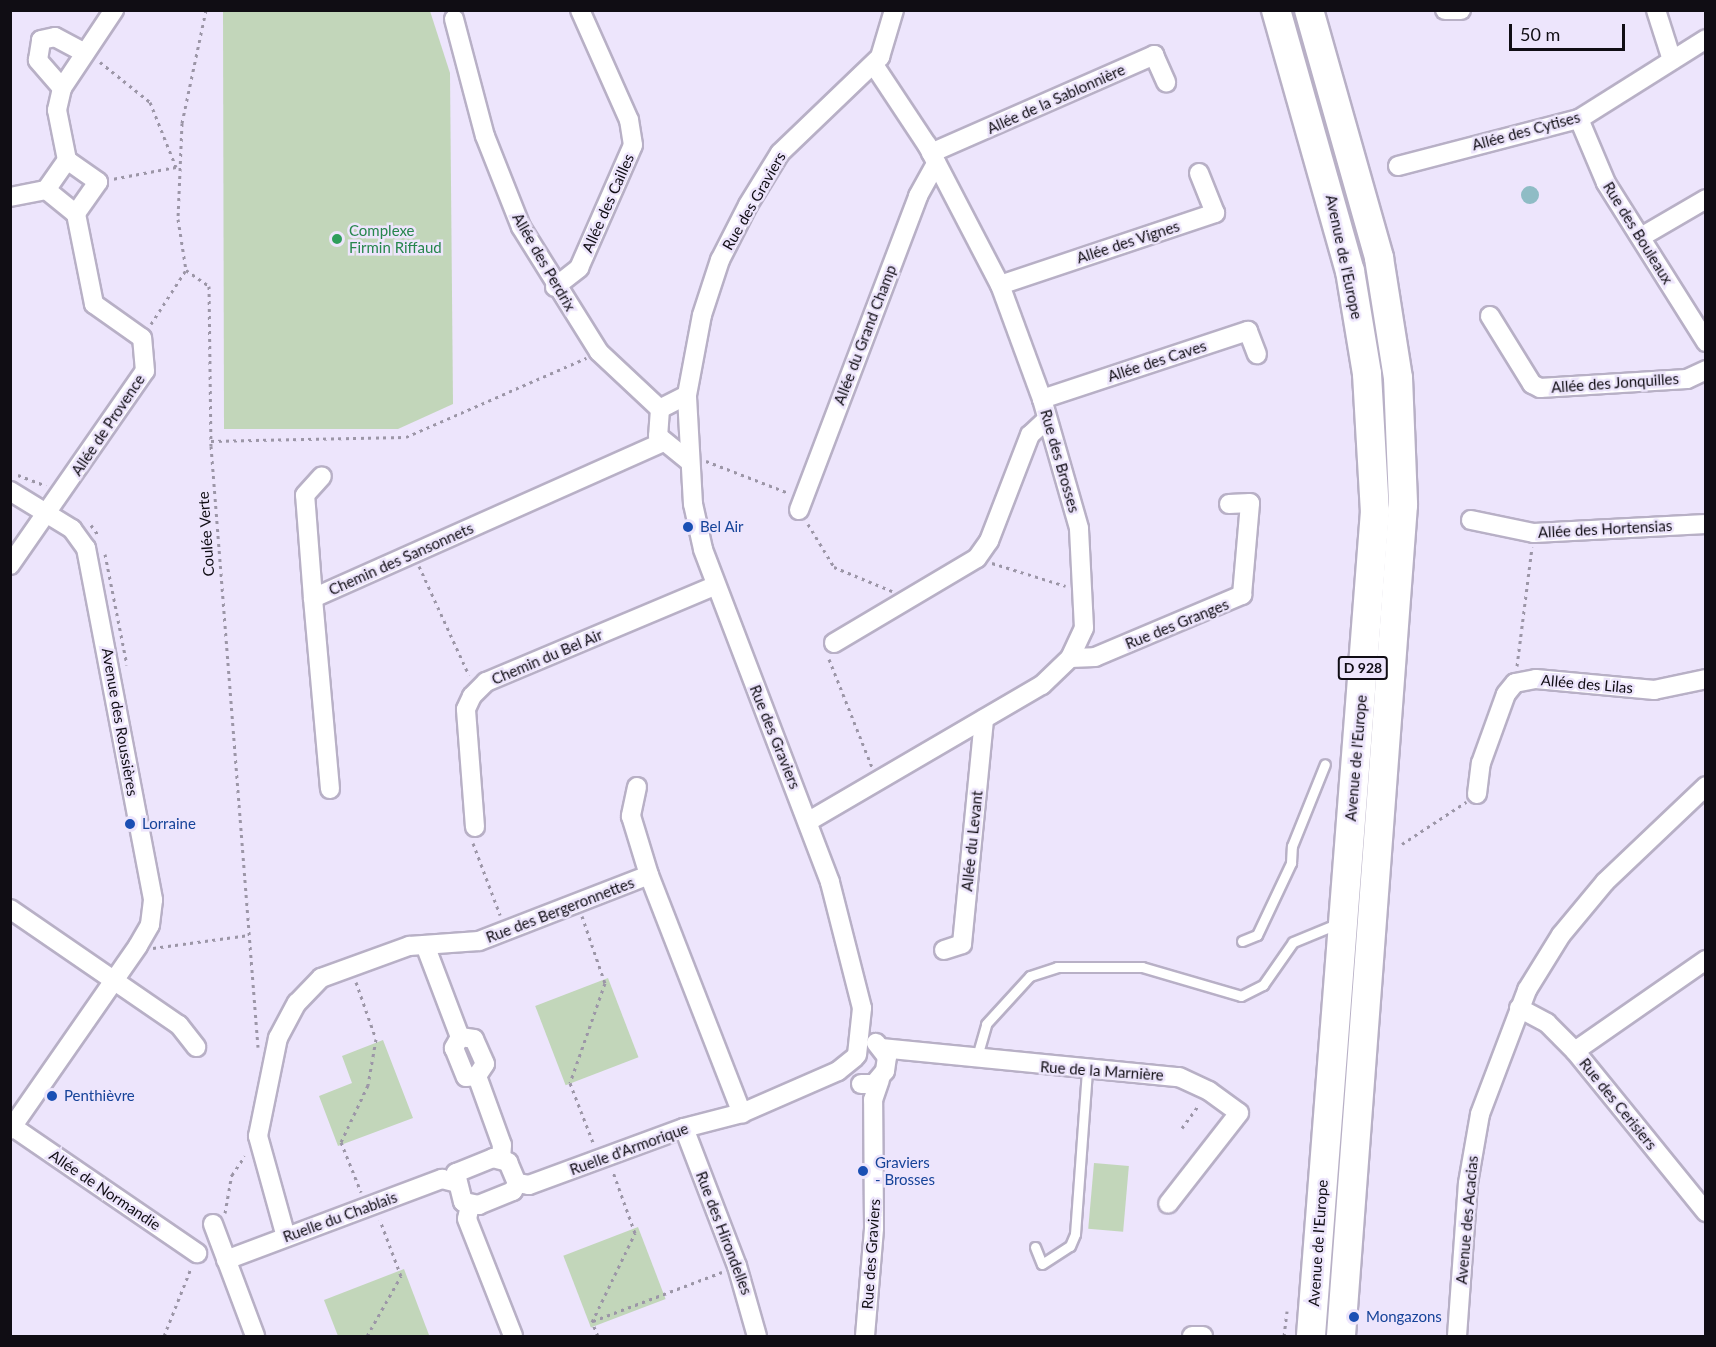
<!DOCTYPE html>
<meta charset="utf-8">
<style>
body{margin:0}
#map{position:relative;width:1716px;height:1347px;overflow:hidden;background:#ede5fc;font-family:Lato,sans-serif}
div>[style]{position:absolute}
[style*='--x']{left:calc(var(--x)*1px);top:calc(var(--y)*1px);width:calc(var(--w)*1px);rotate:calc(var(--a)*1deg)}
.green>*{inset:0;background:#c2d6ba;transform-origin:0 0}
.water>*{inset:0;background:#8fbcc5}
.round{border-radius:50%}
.path>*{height:3px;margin-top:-1.5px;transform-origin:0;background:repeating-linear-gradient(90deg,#9c96a7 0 3px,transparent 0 7.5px)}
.roads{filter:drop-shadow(2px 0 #b8b0c6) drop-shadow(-2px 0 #b8b0c6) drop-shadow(0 2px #b8b0c6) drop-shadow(0 -2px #b8b0c6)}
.service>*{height:9px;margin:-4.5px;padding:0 4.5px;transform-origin:4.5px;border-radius:4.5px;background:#fff}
.minor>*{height:18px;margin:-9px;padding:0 9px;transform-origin:9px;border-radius:9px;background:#fff}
.primary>*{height:28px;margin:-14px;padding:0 14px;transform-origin:14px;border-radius:14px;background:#fff}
.dots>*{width:16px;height:16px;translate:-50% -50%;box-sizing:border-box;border:3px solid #ede5fc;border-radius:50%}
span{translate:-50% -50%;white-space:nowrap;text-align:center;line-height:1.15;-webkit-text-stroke:5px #ede5fc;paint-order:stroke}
.shield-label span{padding:2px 4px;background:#ede5fc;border:2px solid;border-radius:4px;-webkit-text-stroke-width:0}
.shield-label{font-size:14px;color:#100d14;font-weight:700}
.street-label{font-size:15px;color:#100d14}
.leisure-label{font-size:15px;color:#27864d}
.left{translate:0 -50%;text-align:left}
.transit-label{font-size:15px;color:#164399}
.frame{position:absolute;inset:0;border:12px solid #100d14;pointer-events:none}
.scale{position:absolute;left:1509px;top:24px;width:116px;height:27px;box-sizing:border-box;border:3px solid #100d14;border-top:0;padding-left:8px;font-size:18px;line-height:21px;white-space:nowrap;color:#100d14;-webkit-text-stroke:4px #ede5fc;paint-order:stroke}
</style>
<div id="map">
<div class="green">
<div style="clip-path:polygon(223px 11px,430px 11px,450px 73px,453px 404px,398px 429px,224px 429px)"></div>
<div style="left:608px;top:978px;width:85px;height:78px;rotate:69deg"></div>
<div style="clip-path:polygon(383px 1040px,413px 1118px,338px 1146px,319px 1096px,352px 1083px,342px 1056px)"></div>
<div style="left:1094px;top:1163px;width:35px;height:66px;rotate:5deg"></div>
<div style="left:638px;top:1227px;width:77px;height:80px;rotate:69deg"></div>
<div style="clip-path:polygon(404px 1269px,429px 1335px,338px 1336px,324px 1300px)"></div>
</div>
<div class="water">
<div class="round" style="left:1521px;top:186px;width:18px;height:18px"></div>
</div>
<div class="path">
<div style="--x:206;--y:10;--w:116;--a:102"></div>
<div style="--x:182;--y:123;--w:96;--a:92.4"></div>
<div style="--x:178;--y:219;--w:52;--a:81.1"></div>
<div style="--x:186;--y:270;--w:28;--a:35"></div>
<div style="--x:209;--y:286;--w:160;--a:89.3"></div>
<div style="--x:211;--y:446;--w:603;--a:85.53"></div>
<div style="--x:100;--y:62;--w:64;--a:38.7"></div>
<div style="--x:150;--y:102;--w:70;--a:68.2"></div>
<div style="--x:176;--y:167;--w:65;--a:169.4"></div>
<div style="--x:151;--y:324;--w:64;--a:-57.1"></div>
<div style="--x:211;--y:441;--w:195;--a:-1.2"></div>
<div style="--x:406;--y:437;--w:197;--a:-23.7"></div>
<div style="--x:706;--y:461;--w:89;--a:21.1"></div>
<div style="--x:18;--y:475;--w:30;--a:21"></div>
<div style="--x:808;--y:524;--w:50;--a:58.8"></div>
<div style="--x:834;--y:567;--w:63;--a:22.5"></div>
<div style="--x:91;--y:525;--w:14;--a:54"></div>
<div style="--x:105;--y:554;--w:113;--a:78.8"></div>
<div style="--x:992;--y:563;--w:77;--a:17.3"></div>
<div style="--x:419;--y:566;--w:120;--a:65.4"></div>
<div style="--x:829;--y:659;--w:116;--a:68.3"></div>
<div style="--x:1517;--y:666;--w:120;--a:-82.8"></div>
<div style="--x:473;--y:843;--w:77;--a:69.4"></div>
<div style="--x:1402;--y:844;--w:77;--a:-33.3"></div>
<div style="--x:582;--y:916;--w:71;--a:71.1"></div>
<div style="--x:605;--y:983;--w:106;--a:109.3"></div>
<div style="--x:570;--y:1083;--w:66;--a:68.8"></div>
<div style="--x:153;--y:948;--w:97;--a:-7.7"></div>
<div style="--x:356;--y:982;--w:60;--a:70.7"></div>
<div style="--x:376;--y:1039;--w:47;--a:99.9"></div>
<div style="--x:368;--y:1085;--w:63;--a:115.3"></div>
<div style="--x:341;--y:1142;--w:54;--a:68.2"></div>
<div style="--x:1182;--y:1128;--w:29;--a:-54"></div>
<div style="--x:225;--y:1213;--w:39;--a:-80"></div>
<div style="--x:232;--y:1175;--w:23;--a:-56"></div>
<div style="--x:593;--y:1321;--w:138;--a:-20.8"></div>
<div style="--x:164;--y:1336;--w:73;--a:-68.3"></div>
<div style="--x:367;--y:1336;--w:69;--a:-60.5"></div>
<div style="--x:401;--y:1276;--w:60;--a:-110.6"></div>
<div style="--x:598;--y:1336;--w:15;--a:-113"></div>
<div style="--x:592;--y:1322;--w:99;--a:-64.2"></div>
<div style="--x:635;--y:1233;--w:65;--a:-109.8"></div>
<div style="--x:1284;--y:1336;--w:25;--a:-83"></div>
</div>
<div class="roads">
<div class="service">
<div style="--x:1242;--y:941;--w:16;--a:-22"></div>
<div style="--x:1257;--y:935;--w:80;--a:-64.7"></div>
<div style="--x:1291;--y:863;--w:17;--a:-87"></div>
<div style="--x:1292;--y:846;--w:88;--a:-68.1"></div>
<div style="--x:976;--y:1060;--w:37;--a:-74"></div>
<div style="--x:986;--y:1024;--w:65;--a:-47.5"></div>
<div style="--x:1030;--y:976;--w:28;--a:-18"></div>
<div style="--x:1057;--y:967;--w:85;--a:0"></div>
<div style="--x:1142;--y:967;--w:103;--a:16.3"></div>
<div style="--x:1241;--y:996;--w:25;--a:-27"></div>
<div style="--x:1263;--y:985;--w:52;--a:-55.1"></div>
<div style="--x:1293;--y:942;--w:50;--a:-22.4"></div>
<div style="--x:1035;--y:1247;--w:18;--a:68"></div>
<div style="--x:1042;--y:1264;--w:33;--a:-33"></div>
<div style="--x:1070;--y:1246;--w:13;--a:-67"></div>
<div style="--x:1075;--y:1234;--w:164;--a:-85.8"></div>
</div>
<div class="minor">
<div style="--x:1445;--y:10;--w:16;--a:0"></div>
<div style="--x:1656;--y:10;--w:52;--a:72.3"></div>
<div style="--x:454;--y:19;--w:121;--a:75.2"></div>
<div style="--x:485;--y:136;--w:98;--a:68.4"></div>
<div style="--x:521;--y:227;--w:147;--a:58"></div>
<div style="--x:599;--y:352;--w:83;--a:43.1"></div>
<div style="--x:62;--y:88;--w:37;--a:-131"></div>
<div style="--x:38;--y:60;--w:20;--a:-81"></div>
<div style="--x:41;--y:40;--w:14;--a:-12"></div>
<div style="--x:55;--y:37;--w:34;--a:28"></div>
<div style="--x:1579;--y:119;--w:69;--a:67.1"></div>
<div style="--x:1606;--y:183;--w:188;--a:57.8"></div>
<div style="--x:931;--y:153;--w:244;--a:-23.7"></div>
<div style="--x:1154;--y:55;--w:30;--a:66"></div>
<div style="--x:67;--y:160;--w:38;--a:35"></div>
<div style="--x:98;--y:182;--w:39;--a:125"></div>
<div style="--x:1398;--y:166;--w:187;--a:-14.6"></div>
<div style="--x:1579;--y:119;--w:150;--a:-32.2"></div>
<div style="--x:10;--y:197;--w:37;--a:-11"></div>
<div style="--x:1641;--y:237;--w:75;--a:-30.3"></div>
<div style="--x:1000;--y:285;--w:227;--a:-18.5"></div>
<div style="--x:1215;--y:213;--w:43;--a:-111.8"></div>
<div style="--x:555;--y:287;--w:31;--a:-38"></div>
<div style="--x:579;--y:268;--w:134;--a:-66.3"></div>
<div style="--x:633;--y:145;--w:25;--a:-99"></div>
<div style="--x:629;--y:120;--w:120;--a:-114"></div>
<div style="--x:1490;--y:316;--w:80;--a:58.3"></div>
<div style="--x:1532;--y:384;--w:9;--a:27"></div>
<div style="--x:1540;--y:388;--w:147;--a:-3.5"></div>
<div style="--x:1687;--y:379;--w:21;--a:-25"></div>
<div style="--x:687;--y:395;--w:30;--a:153"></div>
<div style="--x:660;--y:409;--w:27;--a:94"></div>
<div style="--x:658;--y:436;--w:40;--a:39"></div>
<div style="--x:1042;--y:399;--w:217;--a:-18.3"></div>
<div style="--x:1248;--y:331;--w:25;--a:69"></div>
<div style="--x:10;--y:491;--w:73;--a:31.5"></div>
<div style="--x:72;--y:529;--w:24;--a:54"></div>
<div style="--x:86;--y:548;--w:358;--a:79.2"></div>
<div style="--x:153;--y:900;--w:25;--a:97"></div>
<div style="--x:150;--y:925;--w:24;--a:120"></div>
<div style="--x:138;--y:946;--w:224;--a:124.8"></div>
<div style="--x:799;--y:510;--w:336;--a:-69.2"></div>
<div style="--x:918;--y:196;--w:38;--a:-61"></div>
<div style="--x:1471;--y:520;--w:64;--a:11.7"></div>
<div style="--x:1534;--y:533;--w:172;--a:-3"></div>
<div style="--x:10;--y:565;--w:236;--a:-55.2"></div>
<div style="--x:145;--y:371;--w:33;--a:-95"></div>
<div style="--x:142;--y:338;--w:59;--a:-144.7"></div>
<div style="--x:94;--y:304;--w:92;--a:-101.3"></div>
<div style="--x:76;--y:214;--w:38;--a:-141"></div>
<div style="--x:46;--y:190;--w:37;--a:-55"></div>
<div style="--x:67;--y:160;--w:51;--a:-101.3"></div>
<div style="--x:57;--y:110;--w:23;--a:-77"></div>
<div style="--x:62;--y:88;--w:94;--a:-56.3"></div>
<div style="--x:313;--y:598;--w:103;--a:-94.4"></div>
<div style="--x:305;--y:495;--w:25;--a:-48"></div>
<div style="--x:834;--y:643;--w:166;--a:-30.7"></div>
<div style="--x:977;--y:558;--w:21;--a:-55"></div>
<div style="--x:989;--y:541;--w:114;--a:-68.9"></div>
<div style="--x:1030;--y:435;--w:23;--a:-43"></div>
<div style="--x:1070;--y:658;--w:25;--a:-2"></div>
<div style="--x:1095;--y:657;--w:160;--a:-22.9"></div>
<div style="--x:1242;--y:595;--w:92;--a:-85"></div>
<div style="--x:1250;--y:503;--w:21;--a:177"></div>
<div style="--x:637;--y:787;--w:30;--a:102"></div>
<div style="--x:631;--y:816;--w:62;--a:73"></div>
<div style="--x:330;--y:789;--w:192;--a:-95.1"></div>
<div style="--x:313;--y:598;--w:383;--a:-24"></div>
<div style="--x:1477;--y:794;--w:31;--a:-83"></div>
<div style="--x:1481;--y:763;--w:73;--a:-70.1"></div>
<div style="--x:1506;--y:694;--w:14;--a:-51"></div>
<div style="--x:1515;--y:683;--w:21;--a:-11"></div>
<div style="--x:1536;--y:679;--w:119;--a:5.3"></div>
<div style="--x:1654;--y:690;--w:53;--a:-11.9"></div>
<div style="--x:809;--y:821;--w:270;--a:-30.3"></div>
<div style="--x:1042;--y:685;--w:39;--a:-44"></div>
<div style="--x:1070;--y:658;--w:33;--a:-65"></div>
<div style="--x:1084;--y:628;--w:100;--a:-92.9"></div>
<div style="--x:1079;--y:528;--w:134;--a:-106"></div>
<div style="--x:1042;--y:399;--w:121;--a:-110.2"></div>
<div style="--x:1000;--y:285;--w:158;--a:-117.5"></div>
<div style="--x:927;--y:145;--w:96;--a:-123.5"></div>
<div style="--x:475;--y:827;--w:118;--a:-94.4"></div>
<div style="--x:466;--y:709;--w:14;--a:-65"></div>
<div style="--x:472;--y:696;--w:20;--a:-45"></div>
<div style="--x:486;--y:682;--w:247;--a:-22.8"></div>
<div style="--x:10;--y:909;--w:205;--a:34.5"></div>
<div style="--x:179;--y:1025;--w:28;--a:52"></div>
<div style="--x:425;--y:945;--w:98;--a:69.2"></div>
<div style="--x:460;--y:1037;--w:13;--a:119"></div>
<div style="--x:454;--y:1048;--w:31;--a:68"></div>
<div style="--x:466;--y:1077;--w:11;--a:-5"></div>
<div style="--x:944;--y:950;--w:19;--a:-18"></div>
<div style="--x:962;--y:944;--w:226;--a:-84.4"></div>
<div style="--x:1519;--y:1008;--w:32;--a:28"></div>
<div style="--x:1547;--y:1023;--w:40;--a:45"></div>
<div style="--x:1575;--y:1051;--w:208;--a:50.9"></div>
<div style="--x:460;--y:1037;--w:14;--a:8"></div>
<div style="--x:474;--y:1039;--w:27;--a:66"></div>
<div style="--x:485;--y:1064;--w:14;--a:124"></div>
<div style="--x:881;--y:1048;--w:299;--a:5.6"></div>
<div style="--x:1179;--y:1077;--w:33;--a:25"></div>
<div style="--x:1209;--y:1091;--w:37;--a:36"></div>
<div style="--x:1239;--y:1113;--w:115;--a:128"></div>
<div style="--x:1575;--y:1051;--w:160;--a:-34.8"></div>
<div style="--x:857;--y:1055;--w:47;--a:-83.9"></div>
<div style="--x:862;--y:1008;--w:130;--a:-104.3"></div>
<div style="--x:830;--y:882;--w:356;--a:-110.9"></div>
<div style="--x:703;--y:549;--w:46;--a:-102.5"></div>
<div style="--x:693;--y:504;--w:109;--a:-93.2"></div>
<div style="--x:687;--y:395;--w:81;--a:-79.4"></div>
<div style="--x:702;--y:315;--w:58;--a:-71.9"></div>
<div style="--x:720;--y:260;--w:62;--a:-63"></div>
<div style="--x:748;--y:205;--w:61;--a:-58.4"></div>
<div style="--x:780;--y:153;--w:139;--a:-43.8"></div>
<div style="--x:880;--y:57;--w:49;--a:-73.4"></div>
<div style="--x:477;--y:1076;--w:73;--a:70.1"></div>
<div style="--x:502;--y:1145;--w:13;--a:94"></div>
<div style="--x:861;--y:1084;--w:13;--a:0"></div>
<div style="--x:874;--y:1084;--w:17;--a:-50"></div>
<div style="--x:885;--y:1071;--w:14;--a:-82"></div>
<div style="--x:887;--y:1057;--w:18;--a:-128"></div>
<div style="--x:10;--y:1125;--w:227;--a:34.4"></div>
<div style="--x:684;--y:1128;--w:148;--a:69"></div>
<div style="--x:737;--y:1266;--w:73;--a:74.1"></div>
<div style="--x:493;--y:1158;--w:16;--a:15"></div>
<div style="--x:508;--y:1162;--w:23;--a:67"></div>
<div style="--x:517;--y:1183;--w:9;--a:117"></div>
<div style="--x:513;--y:1191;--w:37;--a:158"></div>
<div style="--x:479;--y:1205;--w:16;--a:-169"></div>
<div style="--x:463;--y:1202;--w:30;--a:-104"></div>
<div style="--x:456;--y:1173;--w:40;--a:-22"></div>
<div style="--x:517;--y:1183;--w:12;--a:9"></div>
<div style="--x:529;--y:1185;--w:165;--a:-20.2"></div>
<div style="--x:684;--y:1128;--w:60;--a:-14.5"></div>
<div style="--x:742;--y:1113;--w:105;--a:-23.6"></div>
<div style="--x:838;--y:1071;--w:22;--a:-39"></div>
<div style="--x:470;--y:1205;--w:14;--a:102"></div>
<div style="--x:467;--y:1219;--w:126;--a:68.5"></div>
<div style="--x:213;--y:1224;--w:120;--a:69.4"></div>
<div style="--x:286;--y:1237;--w:105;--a:-105.5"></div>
<div style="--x:258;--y:1136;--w:100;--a:-78.5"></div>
<div style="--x:278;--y:1038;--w:40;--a:-62"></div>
<div style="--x:297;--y:1003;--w:35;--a:-46"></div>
<div style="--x:321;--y:978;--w:94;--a:-20"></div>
<div style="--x:409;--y:946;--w:70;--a:-4.1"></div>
<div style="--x:479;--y:941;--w:182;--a:-21.2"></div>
<div style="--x:649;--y:875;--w:256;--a:68.7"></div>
<div style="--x:226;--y:1260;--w:231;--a:-20.6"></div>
<div style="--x:442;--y:1179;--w:12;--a:14"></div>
<div style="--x:865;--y:1336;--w:108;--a:-85.2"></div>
<div style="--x:874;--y:1228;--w:128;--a:-90.4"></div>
<div style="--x:873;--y:1100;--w:21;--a:-71"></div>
<div style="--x:1192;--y:1336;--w:11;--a:0"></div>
<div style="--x:1457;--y:1336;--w:153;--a:-85.9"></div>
<div style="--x:1468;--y:1183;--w:70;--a:-80.1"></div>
<div style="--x:1480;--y:1114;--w:133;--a:-69.2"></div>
<div style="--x:1527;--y:990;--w:65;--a:-58.3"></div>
<div style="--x:1561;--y:935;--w:69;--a:-50.3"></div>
<div style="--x:1605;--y:882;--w:139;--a:-43.5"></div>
</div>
<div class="primary">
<div style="--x:1276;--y:10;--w:271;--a:74.2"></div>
<div style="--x:1350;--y:271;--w:104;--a:80.6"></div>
<div style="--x:1367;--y:374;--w:137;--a:86.7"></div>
<div style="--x:1375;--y:511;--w:827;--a:94.44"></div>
<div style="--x:1309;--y:10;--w:258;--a:74.2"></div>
<div style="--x:1379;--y:258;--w:121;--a:81"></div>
<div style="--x:1398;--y:378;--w:127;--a:87.7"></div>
<div style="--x:1403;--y:505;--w:833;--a:94.27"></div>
</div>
</div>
<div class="dots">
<div style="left:337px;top:239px;background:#2e9e5b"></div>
<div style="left:688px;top:527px;background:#1a4fb4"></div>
<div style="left:130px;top:824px;background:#1a4fb4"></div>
<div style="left:52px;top:1096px;background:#1a4fb4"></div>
<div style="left:863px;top:1171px;background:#1a4fb4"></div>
<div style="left:1354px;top:1317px;background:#1a4fb4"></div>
</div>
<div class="shield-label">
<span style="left:1363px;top:668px">D 928</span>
</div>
<div class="street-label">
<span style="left:1056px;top:99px;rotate:-24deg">Allée de la Sablonnière</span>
<span style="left:1526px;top:131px;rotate:-15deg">Allée des Cytises</span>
<span style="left:754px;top:201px;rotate:-60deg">Rue des Graviers</span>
<span style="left:608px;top:203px;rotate:-66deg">Allée des Cailles</span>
<span style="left:1638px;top:233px;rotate:58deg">Rue des Bouleaux</span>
<span style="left:1128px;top:242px;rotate:-18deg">Allée des Vignes</span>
<span style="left:1344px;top:257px;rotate:78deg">Avenue de l'Europe</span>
<span style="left:544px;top:262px;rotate:60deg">Allée des Perdrix</span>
<span style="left:865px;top:335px;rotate:-69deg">Allée du Grand Champ</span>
<span style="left:1157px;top:361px;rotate:-18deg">Allée des Caves</span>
<span style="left:1615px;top:383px;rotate:-4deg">Allée des Jonquilles</span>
<span style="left:108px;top:425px;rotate:-56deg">Allée de Provence</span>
<span style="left:1060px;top:461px;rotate:74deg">Rue des Brosses</span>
<span style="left:1605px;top:529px;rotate:-3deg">Allée des Hortensias</span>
<span style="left:206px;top:534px;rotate:-94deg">Coulée Verte</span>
<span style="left:401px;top:559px;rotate:-24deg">Chemin des Sansonnets</span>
<span style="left:1177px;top:624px;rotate:-22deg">Rue des Granges</span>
<span style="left:547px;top:657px;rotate:-23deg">Chemin du Bel Air</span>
<span style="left:1587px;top:684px;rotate:5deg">Allée des Lilas</span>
<span style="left:120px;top:722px;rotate:80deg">Avenue des Roussières</span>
<span style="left:775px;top:737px;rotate:68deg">Rue des Graviers</span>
<span style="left:1356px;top:758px;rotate:-85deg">Avenue de l'Europe</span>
<span style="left:972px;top:841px;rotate:-84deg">Allée du Levant</span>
<span style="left:560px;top:910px;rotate:-21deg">Rue des Bergeronnettes</span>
<span style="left:1102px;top:1071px;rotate:4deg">Rue de la Marnière</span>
<span style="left:1618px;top:1104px;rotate:51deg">Rue des Cerisiers</span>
<span style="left:629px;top:1149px;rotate:-20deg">Ruelle d'Armorique</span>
<span style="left:105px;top:1190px;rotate:34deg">Allée de Normandie</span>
<span style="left:340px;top:1217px;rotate:-20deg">Ruelle du Chablais</span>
<span style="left:1467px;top:1220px;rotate:-85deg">Avenue des Acacias</span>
<span style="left:724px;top:1233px;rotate:69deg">Rue des Hirondelles</span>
<span style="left:1318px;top:1243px;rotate:-86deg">Avenue de l'Europe</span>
<span style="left:871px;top:1254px;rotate:-86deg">Rue des Graviers</span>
</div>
<div class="leisure-label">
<span class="left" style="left:349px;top:239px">Complexe<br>Firmin Riffaud</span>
</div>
<div class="transit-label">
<span class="left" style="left:700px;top:527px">Bel Air</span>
<span class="left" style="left:142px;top:824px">Lorraine</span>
<span class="left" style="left:64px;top:1096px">Penthièvre</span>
<span class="left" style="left:875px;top:1171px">Graviers<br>- Brosses</span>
<span class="left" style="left:1366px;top:1317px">Mongazons</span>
</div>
<div class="frame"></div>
<div class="scale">50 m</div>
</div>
